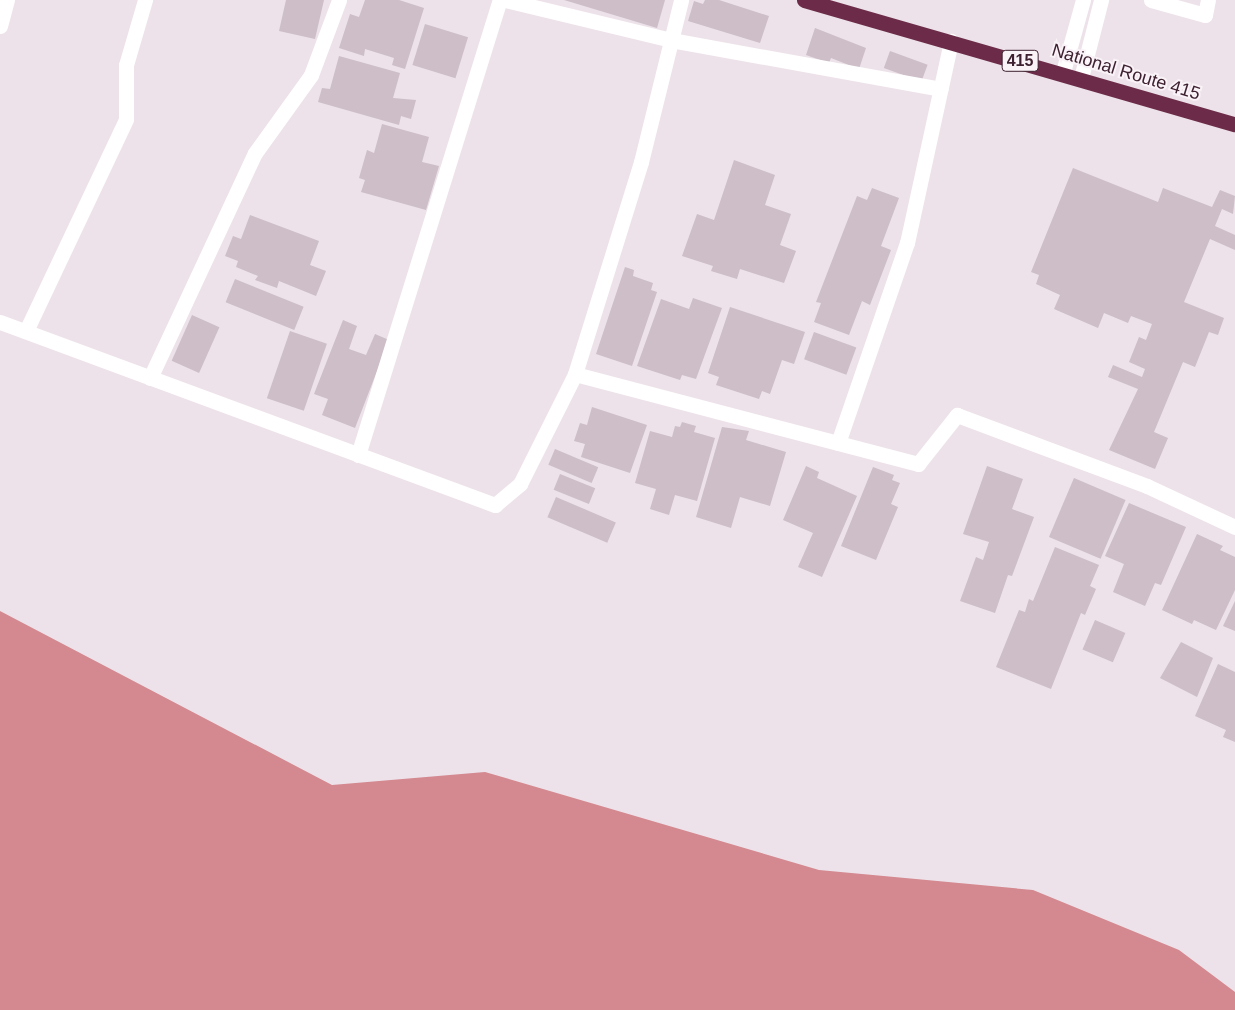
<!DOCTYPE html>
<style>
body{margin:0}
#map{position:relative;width:1235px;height:1010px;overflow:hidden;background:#ede2e9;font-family:Arial,sans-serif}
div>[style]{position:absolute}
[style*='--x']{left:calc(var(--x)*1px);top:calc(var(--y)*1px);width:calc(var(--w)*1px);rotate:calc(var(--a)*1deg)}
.water>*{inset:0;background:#d4888f}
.building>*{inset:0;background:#cdbec8;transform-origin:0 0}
.minor>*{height:15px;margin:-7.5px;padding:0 7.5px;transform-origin:7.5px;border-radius:7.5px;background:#fff}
.highway>*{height:15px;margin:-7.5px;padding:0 7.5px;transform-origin:7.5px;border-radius:7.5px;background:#6c2c49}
span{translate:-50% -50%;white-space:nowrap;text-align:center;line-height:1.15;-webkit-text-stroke:4px #f9f2f7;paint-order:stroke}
.shield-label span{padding:1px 4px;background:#f9f2f7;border:1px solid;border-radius:4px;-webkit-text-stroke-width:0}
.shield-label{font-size:16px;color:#3e2130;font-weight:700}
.street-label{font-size:18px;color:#3e2130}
</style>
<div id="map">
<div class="water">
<div style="clip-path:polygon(0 611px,332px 785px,485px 772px,819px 870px,1033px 890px,1179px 950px,1235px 992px,1235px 1010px,0 1010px)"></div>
</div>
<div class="building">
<div style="clip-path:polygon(286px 0,324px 0,315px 39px,279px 31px)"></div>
<div style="clip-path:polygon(365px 0,399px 0,424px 8px,405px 69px,392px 65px,394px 58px,365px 49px,364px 56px,339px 48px,350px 14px,359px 17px)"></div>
<div style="clip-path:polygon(564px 0,665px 0,657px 28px)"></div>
<div style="clip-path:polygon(705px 0,719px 0,769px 16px,760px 43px,688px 21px,694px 1px,703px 4px)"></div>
<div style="left:425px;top:24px;width:45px;height:43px;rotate:17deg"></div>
<div style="clip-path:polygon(815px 28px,866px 48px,859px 69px,831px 58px,829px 63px,806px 55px)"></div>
<div style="left:890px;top:51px;width:40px;height:18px;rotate:20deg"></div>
<div style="clip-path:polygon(339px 56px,400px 73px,393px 98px,416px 100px,411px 119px,401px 116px,399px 125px,318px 102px,322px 88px,330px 89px)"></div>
<div style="clip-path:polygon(382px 124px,429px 137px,422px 162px,439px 166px,426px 210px,361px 192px,365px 180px,359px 178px,367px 150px,374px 153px)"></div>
<div style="clip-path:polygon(734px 160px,775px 175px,765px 205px,791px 214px,780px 245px,796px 251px,784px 283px,740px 269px,737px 279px,711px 271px,713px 266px,682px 256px,697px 214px,714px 220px)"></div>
<div style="clip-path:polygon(1073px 168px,1158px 202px,1163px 188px,1212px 207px,1220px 190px,1235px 196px,1233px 214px,1222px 209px,1215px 226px,1235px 235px,1235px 250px,1210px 239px,1184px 302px,1224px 318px,1218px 335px,1209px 332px,1195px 367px,1183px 362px,1154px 432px,1168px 438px,1155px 469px,1109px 450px,1138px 389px,1108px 377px,1113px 365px,1142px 377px,1145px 369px,1129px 362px,1139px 337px,1146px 340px,1152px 324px,1131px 316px,1128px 323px,1104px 313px,1098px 328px,1054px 309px,1060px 295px,1036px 284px,1039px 275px,1031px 272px)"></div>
<div style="clip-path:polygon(872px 188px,899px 198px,881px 246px,891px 250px,870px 305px,862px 301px,849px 335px,814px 322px,821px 303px,816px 302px,857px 196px,867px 200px)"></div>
<div style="clip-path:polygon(250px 215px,319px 241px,310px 265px,326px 271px,316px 296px,279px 281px,277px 288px,255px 280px,258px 276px,236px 267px,238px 261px,225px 256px,233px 236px,241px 239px)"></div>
<div style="clip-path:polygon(625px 267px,634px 270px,633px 276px,653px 283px,651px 290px,657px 292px,632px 366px,596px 354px)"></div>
<div style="left:235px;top:279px;width:74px;height:25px;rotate:22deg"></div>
<div style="clip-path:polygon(693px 298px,722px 308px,696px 379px,682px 375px,680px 380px,637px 366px,661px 299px,689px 309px)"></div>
<div style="clip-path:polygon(730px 307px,805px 332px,794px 364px,782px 360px,770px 394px,762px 391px,759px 399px,716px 385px,719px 377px,708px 373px)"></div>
<div style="left:192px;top:315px;width:30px;height:50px;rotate:24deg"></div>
<div style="clip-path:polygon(343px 320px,357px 326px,349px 349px,366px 355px,375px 334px,389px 340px,355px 428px,322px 415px,328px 399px,314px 394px)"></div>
<div style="left:290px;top:331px;width:39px;height:71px;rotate:19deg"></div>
<div style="left:814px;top:332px;width:45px;height:29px;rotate:20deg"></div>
<div style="clip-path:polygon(592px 407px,647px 425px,630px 473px,581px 457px,585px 444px,574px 441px,580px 423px,587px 425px)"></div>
<div style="clip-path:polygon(682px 422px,696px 426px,694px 432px,715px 438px,697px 501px,675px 495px,669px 515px,650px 509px,656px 489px,635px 483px,650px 431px,672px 437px,675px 426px,680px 427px)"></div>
<div style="clip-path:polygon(722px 427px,749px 431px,746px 440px,786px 452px,770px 506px,740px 497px,731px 528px,696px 517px)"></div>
<div style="left:555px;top:449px;width:47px;height:17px;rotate:23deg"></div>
<div style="clip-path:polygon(806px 466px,819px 472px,817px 478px,857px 496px,822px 577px,798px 567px,813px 533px,783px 520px)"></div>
<div style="clip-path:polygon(987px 466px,1023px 479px,1012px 509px,1034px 517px,1012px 576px,1008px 575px,995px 613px,960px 601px,976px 557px,983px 560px,989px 542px,963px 534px)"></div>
<div style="clip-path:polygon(873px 467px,894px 475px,892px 480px,900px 483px,891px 504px,898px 507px,876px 560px,841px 546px)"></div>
<div style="left:560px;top:474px;width:38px;height:17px;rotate:22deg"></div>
<div style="left:1074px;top:478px;width:56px;height:64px;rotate:23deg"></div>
<div style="left:556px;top:497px;width:65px;height:22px;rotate:23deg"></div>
<div style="clip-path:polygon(1129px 503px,1186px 527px,1161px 585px,1155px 583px,1145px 606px,1113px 592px,1124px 564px,1105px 556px)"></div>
<div style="clip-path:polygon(1197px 534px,1223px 546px,1220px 550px,1235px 557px,1235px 590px,1216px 630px,1194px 620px,1192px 624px,1162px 610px)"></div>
<div style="clip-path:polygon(1055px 547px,1099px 565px,1090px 586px,1096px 589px,1085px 615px,1081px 613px,1051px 689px,996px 667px,1019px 610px,1025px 612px,1029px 599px,1033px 601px)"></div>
<div style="clip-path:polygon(1235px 601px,1235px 631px,1223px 626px)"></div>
<div style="left:1095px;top:620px;width:33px;height:32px;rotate:23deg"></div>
<div style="clip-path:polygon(1181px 642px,1213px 658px,1197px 697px,1160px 678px)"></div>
<div style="clip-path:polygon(1218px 664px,1235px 672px,1235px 742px,1223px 737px,1226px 730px,1195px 716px)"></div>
</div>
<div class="minor">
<div style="--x:505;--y:0;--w:171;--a:13.5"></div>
<div style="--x:671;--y:40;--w:274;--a:10.3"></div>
<div style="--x:1151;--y:0;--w:56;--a:15.5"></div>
<div style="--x:1205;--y:15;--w:15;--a:-79"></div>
<div style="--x:0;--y:26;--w:27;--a:-75"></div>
<div style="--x:1063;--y:72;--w:75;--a:-74.5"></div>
<div style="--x:1081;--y:78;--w:81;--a:-75.6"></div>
<div style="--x:0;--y:322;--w:528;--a:20.29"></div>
<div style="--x:495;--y:505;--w:33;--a:-40"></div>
<div style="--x:520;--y:484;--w:123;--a:-63.4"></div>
<div style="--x:575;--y:374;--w:222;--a:-72.7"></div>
<div style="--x:641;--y:162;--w:167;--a:-76.1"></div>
<div style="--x:26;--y:331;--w:234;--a:-64.7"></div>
<div style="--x:126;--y:119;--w:54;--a:-90"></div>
<div style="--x:126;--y:65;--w:68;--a:-73.7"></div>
<div style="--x:575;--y:374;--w:355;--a:14.7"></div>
<div style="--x:918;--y:464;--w:63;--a:-51.5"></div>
<div style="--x:957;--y:415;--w:203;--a:20.5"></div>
<div style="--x:1147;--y:486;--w:97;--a:25"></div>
<div style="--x:150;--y:378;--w:248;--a:-65"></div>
<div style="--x:255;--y:153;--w:96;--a:-54.3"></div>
<div style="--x:311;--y:75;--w:80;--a:-69.5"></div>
<div style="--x:838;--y:443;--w:212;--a:-71"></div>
<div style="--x:907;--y:243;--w:207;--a:-77.7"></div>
<div style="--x:358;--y:455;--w:477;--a:-72.7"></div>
</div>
<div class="highway">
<div style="--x:804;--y:0;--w:448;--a:16.1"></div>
</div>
<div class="shield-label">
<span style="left:1020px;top:61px">415</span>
</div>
<div class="street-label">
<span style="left:1126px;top:72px;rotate:17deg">National Route 415</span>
</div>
</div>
